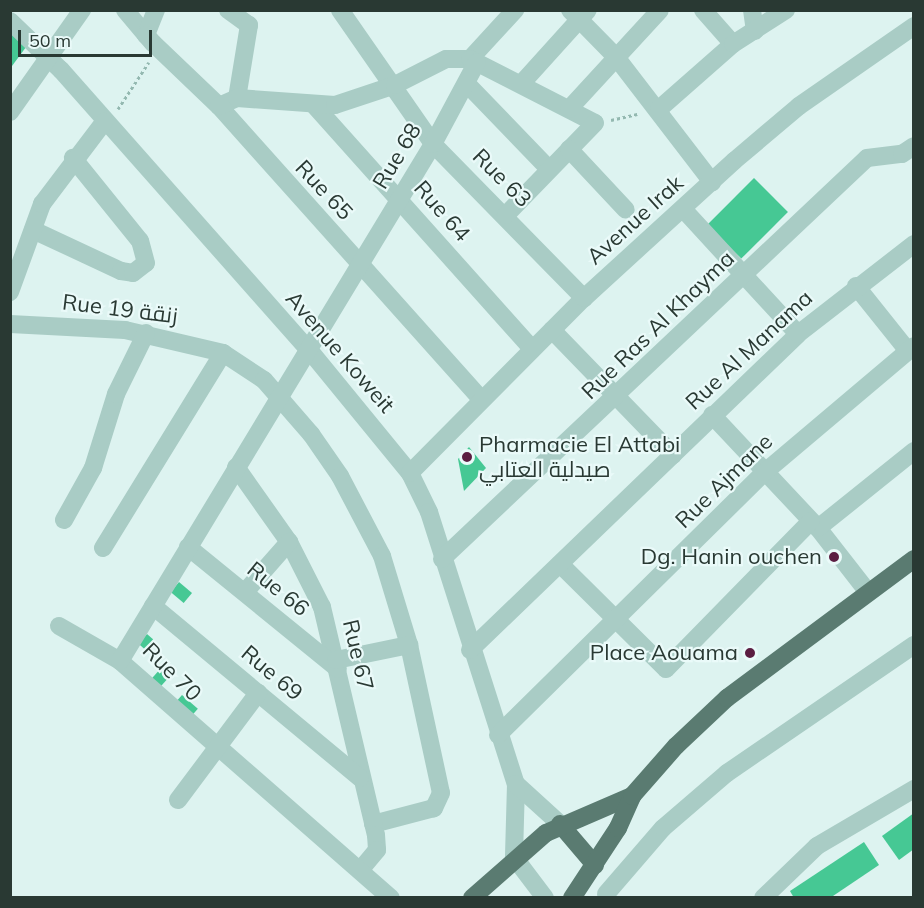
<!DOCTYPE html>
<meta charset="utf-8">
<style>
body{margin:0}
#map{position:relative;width:924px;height:908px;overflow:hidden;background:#ddf3f0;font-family:Mulish,Cairo,sans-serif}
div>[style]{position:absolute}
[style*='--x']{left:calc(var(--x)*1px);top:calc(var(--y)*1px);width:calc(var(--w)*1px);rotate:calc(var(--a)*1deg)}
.building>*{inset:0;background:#46c894;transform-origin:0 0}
.path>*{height:3px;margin-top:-1.5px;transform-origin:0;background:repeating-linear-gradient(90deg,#93b8b0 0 3px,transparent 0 6px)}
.minor>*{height:18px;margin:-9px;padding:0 9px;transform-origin:9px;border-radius:9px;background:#a9ccc5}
.major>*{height:18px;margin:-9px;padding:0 9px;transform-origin:9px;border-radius:9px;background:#5a7b71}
.dots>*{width:16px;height:16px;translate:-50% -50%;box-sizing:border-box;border:3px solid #eafaf9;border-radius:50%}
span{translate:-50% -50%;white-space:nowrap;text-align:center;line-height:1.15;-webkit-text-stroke:4.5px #eafaf9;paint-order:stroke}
.street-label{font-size:22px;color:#293933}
.poi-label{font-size:22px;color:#293933}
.left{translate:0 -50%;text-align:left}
.right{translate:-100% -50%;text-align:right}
.frame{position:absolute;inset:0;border:12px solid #293933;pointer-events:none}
.scale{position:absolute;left:18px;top:30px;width:134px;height:27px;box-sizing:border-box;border:3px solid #293933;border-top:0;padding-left:8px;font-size:18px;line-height:21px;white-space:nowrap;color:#293933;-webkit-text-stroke:4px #eafaf9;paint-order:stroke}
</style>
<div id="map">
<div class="building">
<div style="clip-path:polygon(10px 29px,29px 43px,12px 66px,10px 65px)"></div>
<div style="left:754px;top:178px;width:48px;height:66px;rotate:45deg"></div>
<div style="clip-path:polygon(469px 447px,486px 468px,464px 491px,458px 459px)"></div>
<div style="left:179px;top:582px;width:17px;height:13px;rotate:40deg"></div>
<div style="left:147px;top:634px;width:11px;height:13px;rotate:41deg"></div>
<div style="left:162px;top:667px;width:12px;height:15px;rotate:42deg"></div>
<div style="left:182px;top:695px;width:21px;height:16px;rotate:41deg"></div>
<div style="clip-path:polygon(914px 813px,914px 849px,899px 860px,882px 836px)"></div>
<div style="clip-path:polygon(864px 842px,879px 865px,830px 898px,794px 898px,790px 891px)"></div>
</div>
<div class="path">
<div style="--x:118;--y:109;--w:56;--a:-56.6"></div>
<div style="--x:611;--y:120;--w:27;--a:-13"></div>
</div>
<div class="minor">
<div style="--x:125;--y:10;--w:33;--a:50"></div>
<div style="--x:156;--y:10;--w:27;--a:112"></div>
<div style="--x:146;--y:35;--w:11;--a:49"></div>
<div style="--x:153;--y:43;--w:91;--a:43.7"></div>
<div style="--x:219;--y:106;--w:394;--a:48.2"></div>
<div style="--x:228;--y:10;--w:26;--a:36"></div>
<div style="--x:249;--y:25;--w:74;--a:99.3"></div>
<div style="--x:340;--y:10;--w:163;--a:55.2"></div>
<div style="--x:433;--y:144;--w:216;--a:45.6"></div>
<div style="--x:570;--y:10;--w:66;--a:45.6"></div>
<div style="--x:616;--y:57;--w:158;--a:52.5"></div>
<div style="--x:703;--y:10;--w:45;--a:48.6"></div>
<div style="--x:752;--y:10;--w:21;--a:82"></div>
<div style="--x:10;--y:21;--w:71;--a:43.9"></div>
<div style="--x:61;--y:70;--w:375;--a:48.5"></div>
<div style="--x:310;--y:351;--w:158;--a:50.7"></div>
<div style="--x:410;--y:473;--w:43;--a:64"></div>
<div style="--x:429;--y:512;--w:286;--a:72.3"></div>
<div style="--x:516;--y:784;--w:73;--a:91.6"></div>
<div style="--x:514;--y:857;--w:51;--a:52.9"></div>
<div style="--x:470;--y:59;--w:67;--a:-47.4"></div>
<div style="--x:522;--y:83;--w:98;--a:-47.9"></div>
<div style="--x:467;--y:84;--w:118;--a:46"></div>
<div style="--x:314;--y:105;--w:327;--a:48.2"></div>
<div style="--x:219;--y:106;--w:20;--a:-24"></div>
<div style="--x:237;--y:98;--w:98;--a:4.1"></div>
<div style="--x:335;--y:105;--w:63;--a:-18.4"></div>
<div style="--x:395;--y:85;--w:57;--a:-27"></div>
<div style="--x:446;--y:59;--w:24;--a:0"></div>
<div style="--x:470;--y:59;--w:140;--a:27.1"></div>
<div style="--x:595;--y:123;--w:128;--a:134.1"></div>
<div style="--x:569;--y:109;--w:134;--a:-47.4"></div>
<div style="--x:659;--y:109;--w:98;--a:-41.3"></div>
<div style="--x:733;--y:44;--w:63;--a:-32.7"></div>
<div style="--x:10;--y:112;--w:125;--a:-54.8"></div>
<div style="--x:569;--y:149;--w:83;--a:46.9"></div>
<div style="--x:684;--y:210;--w:168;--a:47.4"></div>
<div style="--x:33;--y:230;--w:97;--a:25"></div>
<div style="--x:121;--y:271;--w:12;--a:9"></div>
<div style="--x:133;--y:273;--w:16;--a:-38"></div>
<div style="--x:146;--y:263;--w:23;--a:-105"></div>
<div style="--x:140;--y:241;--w:107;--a:-128.9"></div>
<div style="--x:856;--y:286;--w:83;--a:51.3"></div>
<div style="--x:10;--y:292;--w:94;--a:-70"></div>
<div style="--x:42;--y:204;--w:103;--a:-52.9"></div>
<div style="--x:10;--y:324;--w:115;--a:3"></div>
<div style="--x:125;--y:330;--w:101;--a:13.2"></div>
<div style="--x:223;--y:353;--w:49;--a:33.4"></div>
<div style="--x:264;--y:380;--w:72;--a:49"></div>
<div style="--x:311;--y:434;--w:51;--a:55.4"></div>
<div style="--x:340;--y:476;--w:90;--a:62.3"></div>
<div style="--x:382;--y:556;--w:93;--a:73.1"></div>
<div style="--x:409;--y:645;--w:151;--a:77.8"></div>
<div style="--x:441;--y:793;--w:17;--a:115"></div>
<div style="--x:434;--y:808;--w:63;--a:165.3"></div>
<div style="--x:552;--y:330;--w:174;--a:45.9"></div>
<div style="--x:712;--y:415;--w:155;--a:46.8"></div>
<div style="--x:818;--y:528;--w:80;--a:52.1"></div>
<div style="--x:236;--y:467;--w:92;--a:54.8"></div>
<div style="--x:289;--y:542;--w:73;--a:63.1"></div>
<div style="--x:322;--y:607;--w:234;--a:76.7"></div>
<div style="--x:376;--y:835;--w:15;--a:86"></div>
<div style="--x:377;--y:850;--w:26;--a:130"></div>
<div style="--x:410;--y:473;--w:247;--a:-45.2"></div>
<div style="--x:584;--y:298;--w:203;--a:-42.4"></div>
<div style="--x:734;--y:161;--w:85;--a:-40.2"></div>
<div style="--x:799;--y:106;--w:140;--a:-34.8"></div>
<div style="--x:64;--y:520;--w:60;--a:-60.9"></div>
<div style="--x:93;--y:468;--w:77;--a:-72.7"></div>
<div style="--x:116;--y:394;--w:68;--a:-63.8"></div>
<div style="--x:818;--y:528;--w:123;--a:-38.7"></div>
<div style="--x:188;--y:547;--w:193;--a:39.1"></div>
<div style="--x:103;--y:548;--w:229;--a:-58.4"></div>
<div style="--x:442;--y:559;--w:584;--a:-43.34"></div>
<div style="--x:867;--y:158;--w:35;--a:-7"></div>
<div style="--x:902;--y:154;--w:14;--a:-34"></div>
<div style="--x:560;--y:564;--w:149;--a:44.7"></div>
<div style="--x:666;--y:669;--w:207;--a:-45.6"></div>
<div style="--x:245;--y:592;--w:67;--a:-48.7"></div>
<div style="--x:153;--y:606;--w:269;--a:39.7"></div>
<div style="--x:59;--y:626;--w:70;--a:29.8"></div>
<div style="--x:120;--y:661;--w:360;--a:41.2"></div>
<div style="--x:470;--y:650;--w:455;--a:-43.9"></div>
<div style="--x:798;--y:334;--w:147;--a:-37.8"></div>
<div style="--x:336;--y:660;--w:75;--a:-11.6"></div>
<div style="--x:120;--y:661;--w:604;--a:-58.81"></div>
<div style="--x:433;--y:144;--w:93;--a:-61.8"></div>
<div style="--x:498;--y:735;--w:375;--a:-44.6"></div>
<div style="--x:765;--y:472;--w:195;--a:-40.2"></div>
<div style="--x:516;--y:784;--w:59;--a:42.3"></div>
<div style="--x:178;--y:800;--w:134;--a:-53.2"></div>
<div style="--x:606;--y:894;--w:87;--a:-49.2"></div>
<div style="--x:663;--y:828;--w:84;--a:-40.7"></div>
<div style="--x:727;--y:773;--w:227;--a:-34.4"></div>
<div style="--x:763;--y:898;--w:75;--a:-43.9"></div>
<div style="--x:817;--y:846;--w:113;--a:-30.4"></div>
</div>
<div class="major">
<div style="--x:560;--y:824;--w:54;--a:49.5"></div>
<div style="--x:472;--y:898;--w:98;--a:-41.3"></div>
<div style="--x:546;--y:833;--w:94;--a:-23.3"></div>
<div style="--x:572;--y:898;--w:84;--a:-56.7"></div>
<div style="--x:618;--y:828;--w:35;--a:-66"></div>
<div style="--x:632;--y:796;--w:67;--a:-48.7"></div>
<div style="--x:676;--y:746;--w:70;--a:-43.3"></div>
<div style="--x:727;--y:698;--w:233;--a:-36.6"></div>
</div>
<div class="dots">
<div style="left:467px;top:457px;background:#5b1d41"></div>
<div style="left:834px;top:557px;background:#5b1d41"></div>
<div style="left:750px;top:653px;background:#5b1d41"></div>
</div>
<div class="street-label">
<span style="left:397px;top:156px;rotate:-59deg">Rue 68</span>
<span style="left:502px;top:178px;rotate:45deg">Rue 63</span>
<span style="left:324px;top:190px;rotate:47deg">Rue 65</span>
<span style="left:442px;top:211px;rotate:49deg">Rue 64</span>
<span style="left:635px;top:220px;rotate:-42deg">Avenue Irak</span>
<span style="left:120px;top:309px;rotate:7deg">Rue 19 زنقة</span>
<span style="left:658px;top:325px;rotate:-44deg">Rue Ras Al Khayma</span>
<span style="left:749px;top:350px;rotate:-43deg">Rue Al Manama</span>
<span style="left:340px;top:352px;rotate:49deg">Avenue Koweit</span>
<span style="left:724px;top:481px;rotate:-44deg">Rue Ajmane</span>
<span style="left:278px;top:589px;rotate:39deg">Rue 66</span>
<span style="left:358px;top:655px;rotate:77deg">Rue 67</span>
<span style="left:172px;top:672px;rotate:45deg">Rue 70</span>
<span style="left:272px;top:673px;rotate:40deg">Rue 69</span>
</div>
<div class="poi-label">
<span class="left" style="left:479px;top:457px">Pharmacie El Attabi<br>صيدلية العتابي</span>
<span class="right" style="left:822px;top:557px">Dg. Hanin ouchen</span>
<span class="right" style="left:738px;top:653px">Place Aouama</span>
</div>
<div class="frame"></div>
<div class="scale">50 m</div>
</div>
